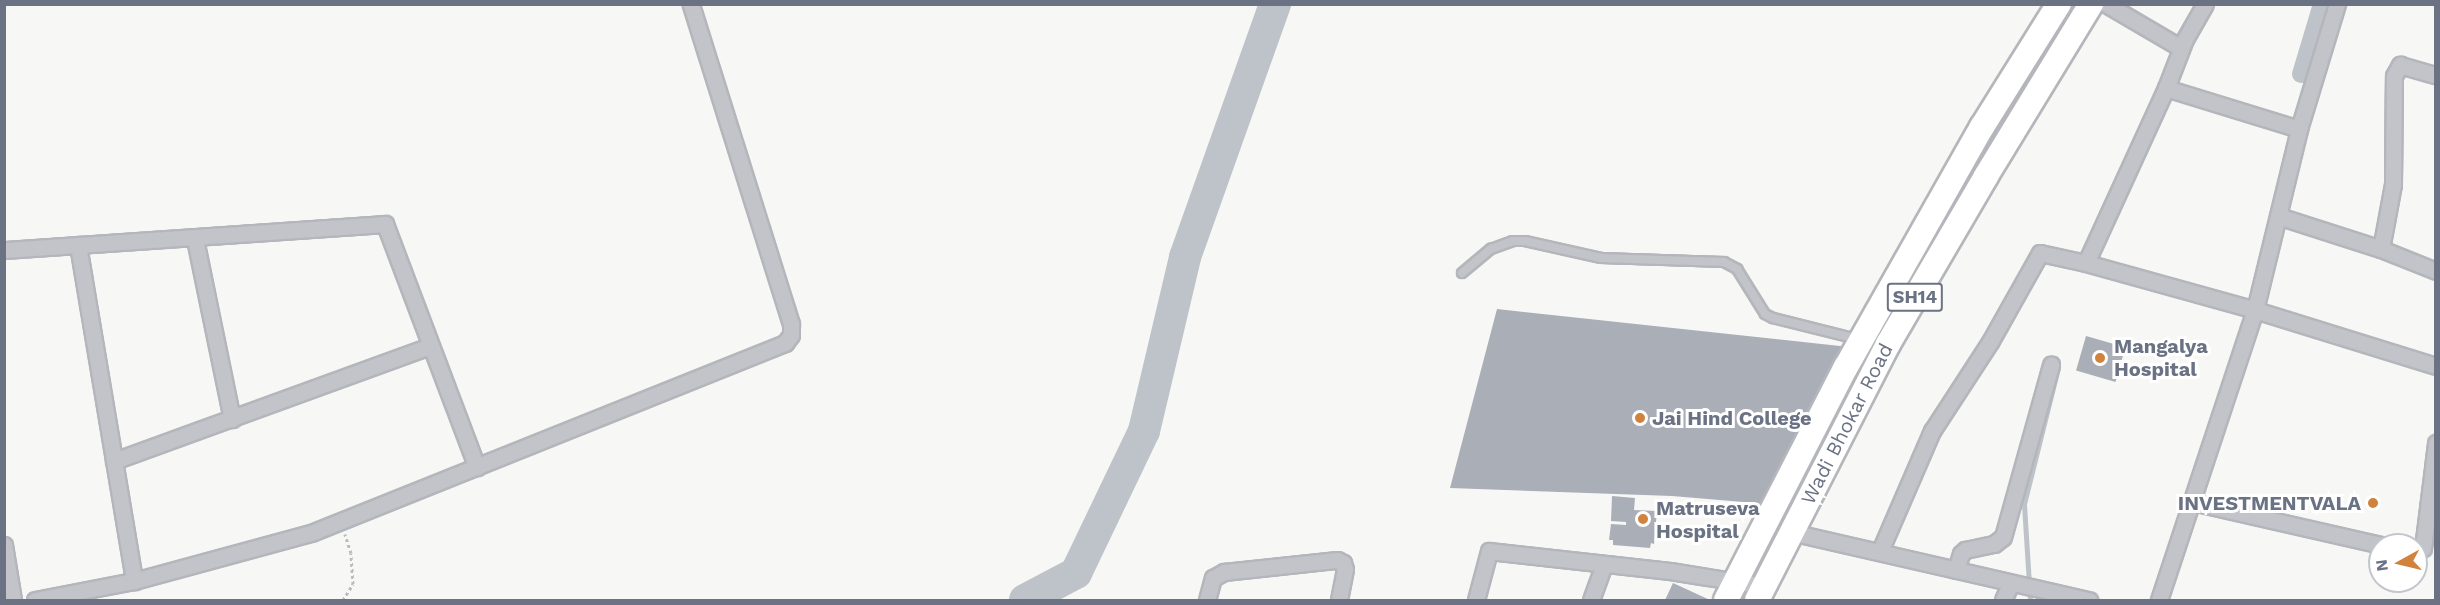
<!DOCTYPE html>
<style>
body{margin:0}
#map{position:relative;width:2440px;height:605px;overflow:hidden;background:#f7f8f5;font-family:"Work Sans",sans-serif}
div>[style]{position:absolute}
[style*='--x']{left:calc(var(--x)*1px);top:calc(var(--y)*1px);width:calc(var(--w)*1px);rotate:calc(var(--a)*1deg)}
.stream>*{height:5px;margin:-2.5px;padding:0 2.5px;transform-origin:2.5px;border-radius:2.5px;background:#bdc3c9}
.canal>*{height:18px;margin:-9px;padding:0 9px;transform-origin:9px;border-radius:9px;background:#bdc3c9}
.river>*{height:32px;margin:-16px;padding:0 16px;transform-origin:16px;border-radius:16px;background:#bdc3c9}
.building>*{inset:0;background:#aaaeb7;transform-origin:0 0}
.path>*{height:3px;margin-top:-1.5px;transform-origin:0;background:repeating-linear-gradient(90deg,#babcbf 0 3px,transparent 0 6px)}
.roads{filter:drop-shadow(2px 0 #b4b6bb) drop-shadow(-2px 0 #b4b6bb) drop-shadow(0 2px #b4b6bb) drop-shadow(0 -2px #b4b6bb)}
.lane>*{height:8px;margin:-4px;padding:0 4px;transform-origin:4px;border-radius:4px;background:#c2c4c9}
.street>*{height:15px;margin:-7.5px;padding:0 7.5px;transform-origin:7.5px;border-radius:7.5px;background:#c2c4c9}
.primary>*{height:24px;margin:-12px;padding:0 12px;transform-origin:12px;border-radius:12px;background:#fff}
.dots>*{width:16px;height:16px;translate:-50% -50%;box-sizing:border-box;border:3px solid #fff;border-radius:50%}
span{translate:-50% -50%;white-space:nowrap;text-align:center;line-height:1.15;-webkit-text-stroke:6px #fff;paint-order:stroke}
.shield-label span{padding:2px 4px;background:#fff;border:2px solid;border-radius:4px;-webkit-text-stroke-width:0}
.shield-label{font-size:18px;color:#6a7283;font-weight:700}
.poi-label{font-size:20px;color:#6a7283;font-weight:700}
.left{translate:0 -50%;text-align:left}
.right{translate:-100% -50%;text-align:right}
.street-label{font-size:20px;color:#6a7283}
.frame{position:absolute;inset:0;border:6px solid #6a7283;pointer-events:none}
.north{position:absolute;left:2368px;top:533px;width:60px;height:60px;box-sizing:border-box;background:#fff;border:2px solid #c3c7cd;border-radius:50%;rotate:262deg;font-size:16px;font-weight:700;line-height:24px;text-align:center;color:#6a7283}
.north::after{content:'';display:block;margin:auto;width:21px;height:27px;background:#d1823c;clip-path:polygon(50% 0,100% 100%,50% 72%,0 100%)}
</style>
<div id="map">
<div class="stream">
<div style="--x:2030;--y:600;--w:96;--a:-93.6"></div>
<div style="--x:2024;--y:504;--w:140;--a:-76"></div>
</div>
<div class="canal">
<div style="--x:2301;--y:74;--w:73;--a:-73.3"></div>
</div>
<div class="river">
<div style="--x:1025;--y:600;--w:58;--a:-27.9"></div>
<div style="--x:1076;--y:573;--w:157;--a:-64.4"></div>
<div style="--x:1144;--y:431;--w:179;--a:-76.7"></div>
<div style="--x:1185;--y:257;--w:269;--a:-70.4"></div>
</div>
<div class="building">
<div style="clip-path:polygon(1497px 309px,1849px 347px,1767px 504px,1672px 496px,1450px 488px)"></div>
<div style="left:2086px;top:336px;width:41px;height:36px;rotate:16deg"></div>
<div style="clip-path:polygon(1612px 496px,1635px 498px,1634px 510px,1657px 511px,1654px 544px,1651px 543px,1650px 548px,1613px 545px,1613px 540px,1609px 540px,1611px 524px,1626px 525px,1626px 522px,1611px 521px)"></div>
<div style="clip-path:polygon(1673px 583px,1710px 600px,1665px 600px)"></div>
</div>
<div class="path">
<div style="--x:343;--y:600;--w:19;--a:-58"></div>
<div style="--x:353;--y:584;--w:31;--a:-94"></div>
<div style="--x:351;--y:553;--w:20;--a:-108"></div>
</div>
<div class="roads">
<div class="lane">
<div style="--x:1462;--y:273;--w:38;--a:-40"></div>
<div style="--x:1491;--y:249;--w:23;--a:-20"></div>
<div style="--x:1513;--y:241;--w:12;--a:0"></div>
<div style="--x:1525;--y:241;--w:78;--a:12.6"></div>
<div style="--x:1601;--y:258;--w:123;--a:1.9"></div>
<div style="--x:1724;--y:262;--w:15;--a:28"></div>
<div style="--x:1737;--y:269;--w:53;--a:58.1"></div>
<div style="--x:1765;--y:314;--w:9;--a:27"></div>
<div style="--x:1773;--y:318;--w:87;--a:14"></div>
</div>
<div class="street">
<div style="--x:2106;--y:4;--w:87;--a:30.4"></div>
<div style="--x:2205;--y:4;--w:40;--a:119.7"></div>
<div style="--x:2185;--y:39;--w:53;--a:111.2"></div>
<div style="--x:2166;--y:88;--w:192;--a:114.6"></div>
<div style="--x:2086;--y:263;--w:175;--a:15.5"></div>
<div style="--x:2255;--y:310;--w:189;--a:17.2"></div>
<div style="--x:2166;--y:88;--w:139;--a:17.1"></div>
<div style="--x:2278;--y:216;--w:108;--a:17.8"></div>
<div style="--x:2381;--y:249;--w:59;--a:21.8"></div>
<div style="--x:195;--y:239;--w:184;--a:78.4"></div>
<div style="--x:78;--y:245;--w:341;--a:80.5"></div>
<div style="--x:2381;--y:249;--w:66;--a:-79.5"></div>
<div style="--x:2393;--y:184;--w:108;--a:-89.5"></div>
<div style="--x:2394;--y:76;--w:13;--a:-61"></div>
<div style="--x:2400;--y:65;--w:37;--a:16"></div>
<div style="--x:4;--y:250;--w:382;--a:-3.9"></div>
<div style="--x:385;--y:224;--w:260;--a:69.3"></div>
<div style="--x:114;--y:461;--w:336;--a:-20"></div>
<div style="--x:2192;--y:502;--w:195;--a:12.8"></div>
<div style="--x:1791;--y:532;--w:306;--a:12.9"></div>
<div style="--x:4;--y:545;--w:56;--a:80.7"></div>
<div style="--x:1880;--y:551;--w:131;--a:-66.6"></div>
<div style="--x:1932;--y:431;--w:106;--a:-56.9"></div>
<div style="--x:1990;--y:342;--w:102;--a:-60.7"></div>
<div style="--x:2040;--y:253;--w:47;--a:12.3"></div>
<div style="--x:2416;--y:552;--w:8;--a:-30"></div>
<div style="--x:2423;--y:548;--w:106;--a:-82.9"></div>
<div style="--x:1956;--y:570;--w:17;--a:-73"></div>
<div style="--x:1961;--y:554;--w:6;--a:-45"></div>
<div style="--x:1965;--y:550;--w:30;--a:-12"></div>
<div style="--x:1994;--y:544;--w:11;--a:-38"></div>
<div style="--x:2003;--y:537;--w:179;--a:-74.4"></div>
<div style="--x:35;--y:600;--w:101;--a:-10.9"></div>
<div style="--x:134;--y:581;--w:183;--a:-15.2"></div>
<div style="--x:311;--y:533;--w:511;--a:-21.84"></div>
<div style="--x:785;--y:343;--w:10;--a:-53"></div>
<div style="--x:791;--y:335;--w:11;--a:-90"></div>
<div style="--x:791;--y:324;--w:335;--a:-107.4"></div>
<div style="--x:1207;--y:600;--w:23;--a:-75"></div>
<div style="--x:1213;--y:578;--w:13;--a:-29"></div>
<div style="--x:1224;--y:572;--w:114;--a:-6.1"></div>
<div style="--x:1337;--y:560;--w:7;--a:27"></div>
<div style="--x:1343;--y:563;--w:6;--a:72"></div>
<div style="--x:1345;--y:569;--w:32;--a:101"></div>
<div style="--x:1476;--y:600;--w:51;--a:-75.1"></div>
<div style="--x:1489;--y:551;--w:182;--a:6.3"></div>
<div style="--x:1670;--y:571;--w:95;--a:9.1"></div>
<div style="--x:1591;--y:600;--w:38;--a:-70"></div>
<div style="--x:2003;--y:600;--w:19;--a:-65"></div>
<div style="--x:2159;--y:600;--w:305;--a:-71.7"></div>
<div style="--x:2255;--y:310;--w:186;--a:-76.3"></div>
<div style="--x:2299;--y:129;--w:131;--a:-73.1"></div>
</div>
<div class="primary">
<div style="--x:1726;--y:600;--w:262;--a:-62.8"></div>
<div style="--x:1846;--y:367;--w:276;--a:-60.5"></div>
<div style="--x:1982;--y:127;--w:145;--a:-58"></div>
<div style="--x:1757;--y:600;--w:288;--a:-62.9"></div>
<div style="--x:1888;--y:344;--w:194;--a:-59.7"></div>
<div style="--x:1986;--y:176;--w:202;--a:-58.6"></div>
</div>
</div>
<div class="dots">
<div style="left:2100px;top:358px;background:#d1823c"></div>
<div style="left:1640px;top:418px;background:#d1823c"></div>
<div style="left:2373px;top:503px;background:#d1823c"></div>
<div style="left:1643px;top:519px;background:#d1823c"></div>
</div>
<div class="shield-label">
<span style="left:1915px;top:297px">SH14</span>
</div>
<div class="poi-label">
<span class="left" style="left:2114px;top:358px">Mangalya<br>Hospital</span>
<span class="left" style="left:1652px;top:418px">Jai Hind College</span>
<span class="right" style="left:2361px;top:503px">INVESTMENTVALA</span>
<span class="left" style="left:1656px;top:520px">Matruseva<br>Hospital</span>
</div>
<div class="street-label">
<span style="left:1847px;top:424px;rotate:-63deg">Wadi Bhokar Road</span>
</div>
<div class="frame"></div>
<div class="north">N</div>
</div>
